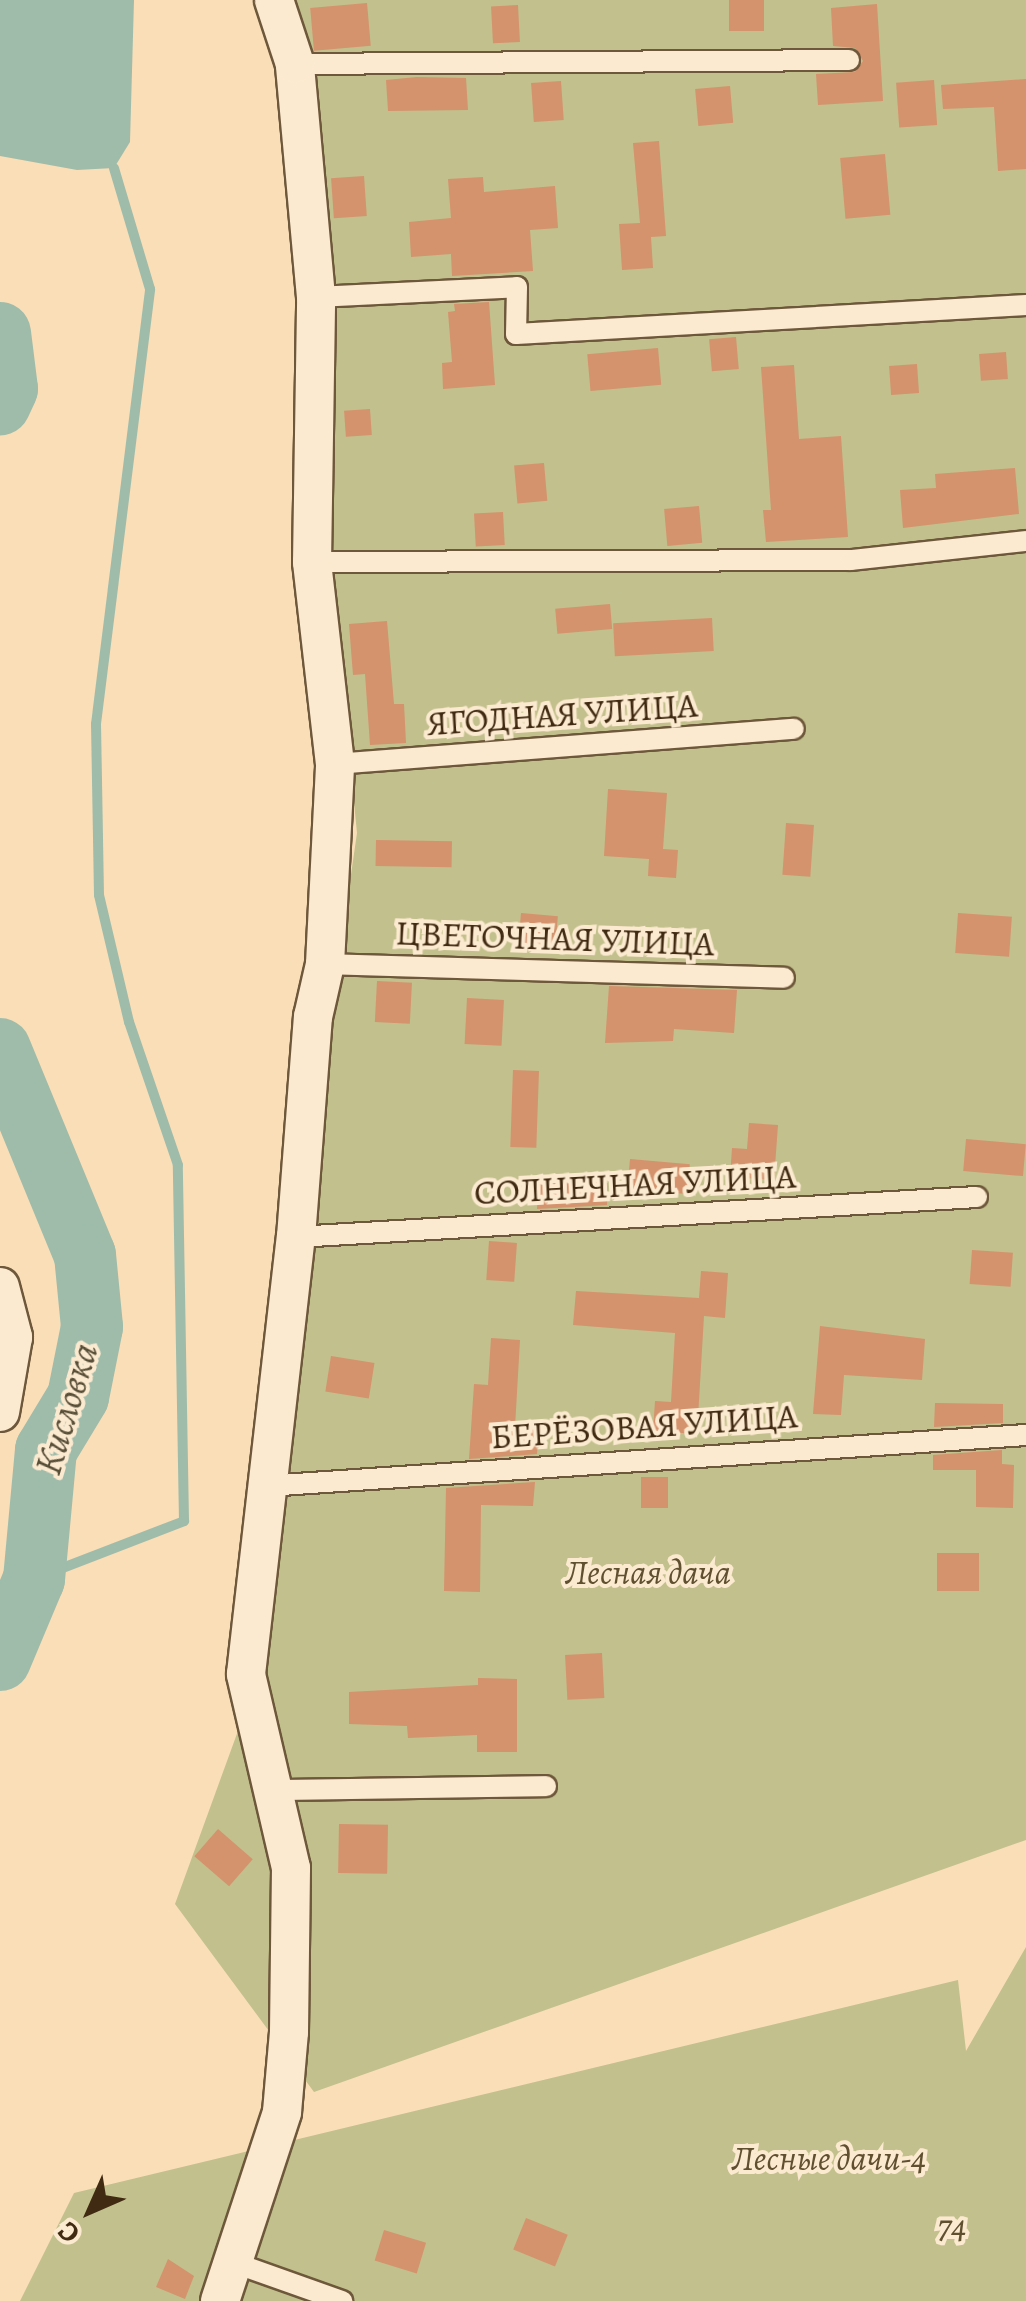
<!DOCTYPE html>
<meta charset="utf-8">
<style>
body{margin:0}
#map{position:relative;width:1026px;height:2301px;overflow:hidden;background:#fadeb7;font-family:Alegreya,serif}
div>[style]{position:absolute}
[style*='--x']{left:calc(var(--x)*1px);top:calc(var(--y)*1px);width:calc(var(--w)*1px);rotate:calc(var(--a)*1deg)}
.green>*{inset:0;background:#c2c08c}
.water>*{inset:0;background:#9fbcaa}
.stream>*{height:10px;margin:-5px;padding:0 5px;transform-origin:5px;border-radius:5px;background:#9fbcaa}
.river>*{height:62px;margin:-31px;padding:0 31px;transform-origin:31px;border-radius:31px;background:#9fbcaa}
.building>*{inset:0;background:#d4926d;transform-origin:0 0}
.roads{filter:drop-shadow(2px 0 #6e583b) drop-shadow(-2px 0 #6e583b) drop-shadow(0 2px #6e583b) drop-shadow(0 -2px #6e583b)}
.lane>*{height:20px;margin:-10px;padding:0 10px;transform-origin:10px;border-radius:10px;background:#fcead0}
.street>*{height:38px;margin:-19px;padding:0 19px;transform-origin:19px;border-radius:19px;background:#fcead0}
span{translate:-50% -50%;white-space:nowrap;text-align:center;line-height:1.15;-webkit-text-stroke:8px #fcead0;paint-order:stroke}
.street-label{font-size:35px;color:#402b12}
.park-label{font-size:35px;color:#605030;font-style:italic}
.water-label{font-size:38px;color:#584f38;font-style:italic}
.north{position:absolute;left:40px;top:2161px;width:100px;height:100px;-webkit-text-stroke:8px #fcead0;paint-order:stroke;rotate:225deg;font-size:28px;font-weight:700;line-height:40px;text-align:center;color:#402b12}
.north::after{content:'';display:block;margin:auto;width:35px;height:45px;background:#402b12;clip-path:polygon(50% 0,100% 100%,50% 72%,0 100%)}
</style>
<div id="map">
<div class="green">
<div style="clip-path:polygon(275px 0,1026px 0,1026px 1840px,314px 2092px,175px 1904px,258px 1676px,320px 1089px,357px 833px)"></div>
<div style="clip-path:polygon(1026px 1947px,1026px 2301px,20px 2301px,74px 2193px,958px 1980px,966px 2051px)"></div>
</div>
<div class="water">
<div style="clip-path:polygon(0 0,134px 0,130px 142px,114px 168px,77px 170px,0 156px)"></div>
</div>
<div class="stream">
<div style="--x:34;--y:1579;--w:161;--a:-21.1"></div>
<div style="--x:184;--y:1521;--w:356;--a:-91"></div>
<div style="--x:178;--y:1165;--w:151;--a:-108.9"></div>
<div style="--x:129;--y:1022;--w:130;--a:-103.3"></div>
<div style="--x:99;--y:895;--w:171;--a:-91"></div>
<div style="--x:96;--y:724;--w:438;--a:-82.9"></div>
<div style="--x:150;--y:289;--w:126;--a:-106.6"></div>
</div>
<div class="river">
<div style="--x:0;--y:333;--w:56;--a:82.9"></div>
<div style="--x:7;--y:389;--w:17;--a:115"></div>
<div style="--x:0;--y:1049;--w:223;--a:67.6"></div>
<div style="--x:85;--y:1255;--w:72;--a:84.4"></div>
<div style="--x:92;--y:1327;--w:71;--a:101.3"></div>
<div style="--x:78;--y:1397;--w:62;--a:121.1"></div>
<div style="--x:46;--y:1450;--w:130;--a:95.3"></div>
<div style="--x:34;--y:1579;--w:88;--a:112.8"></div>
</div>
<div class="building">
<div style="left:729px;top:0;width:35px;height:31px"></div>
<div style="left:367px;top:3px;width:43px;height:57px;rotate:85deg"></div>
<div style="clip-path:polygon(877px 4px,883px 101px,818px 105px,816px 74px,855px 72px,863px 61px,855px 48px,833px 46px,831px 8px)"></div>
<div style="left:518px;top:5px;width:37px;height:27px;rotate:87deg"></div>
<div style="clip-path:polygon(417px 77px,466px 78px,468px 110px,388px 111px,386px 80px)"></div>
<div style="clip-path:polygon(1026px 79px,1026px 169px,998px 171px,994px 107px,943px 109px,941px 85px)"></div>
<div style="left:934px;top:80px;width:45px;height:38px;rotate:86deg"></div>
<div style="left:561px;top:81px;width:39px;height:30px;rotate:86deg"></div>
<div style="left:730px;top:86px;width:37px;height:35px;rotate:85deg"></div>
<div style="clip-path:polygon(659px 141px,666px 236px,651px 237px,653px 268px,622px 270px,619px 224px,640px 223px,633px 143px)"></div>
<div style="left:885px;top:154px;width:61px;height:45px;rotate:85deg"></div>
<div style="left:364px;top:176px;width:40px;height:33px;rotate:86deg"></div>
<div style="clip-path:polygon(483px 177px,484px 192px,555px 186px,558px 228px,530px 230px,533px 271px,452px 276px,451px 254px,411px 257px,409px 222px,451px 218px,448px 179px)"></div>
<div style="clip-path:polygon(489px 302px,495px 385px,443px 389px,442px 363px,452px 362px,448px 312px,455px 311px,454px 304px)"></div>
<div style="left:736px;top:337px;width:32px;height:27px;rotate:85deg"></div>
<div style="left:658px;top:348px;width:37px;height:71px;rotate:85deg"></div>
<div style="left:1006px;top:352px;width:27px;height:27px;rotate:86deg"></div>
<div style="left:917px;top:364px;width:29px;height:28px;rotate:86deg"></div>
<div style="clip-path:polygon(794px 365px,799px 439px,841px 436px,848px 537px,766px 542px,763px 510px,771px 510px,761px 367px)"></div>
<div style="left:370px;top:409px;width:26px;height:26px;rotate:86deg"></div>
<div style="left:544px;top:463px;width:38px;height:30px;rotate:85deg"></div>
<div style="clip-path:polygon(1015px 468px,1019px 514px,903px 528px,900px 490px,936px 488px,935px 474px)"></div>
<div style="left:699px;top:506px;width:37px;height:35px;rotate:85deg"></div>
<div style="left:503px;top:512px;width:33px;height:29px;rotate:87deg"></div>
<div style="left:610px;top:604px;width:25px;height:55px;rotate:85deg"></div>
<div style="left:712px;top:618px;width:33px;height:99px;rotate:87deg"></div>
<div style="clip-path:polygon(387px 621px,394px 704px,404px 704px,406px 743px,370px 745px,365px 674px,353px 675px,349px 624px)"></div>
<div style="clip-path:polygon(608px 789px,667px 793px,663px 849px,678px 850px,676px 878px,648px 876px,649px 859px,604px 856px)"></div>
<div style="left:786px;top:823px;width:28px;height:52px;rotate:4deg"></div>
<div style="left:376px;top:840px;width:76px;height:26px;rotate:1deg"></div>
<div style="left:521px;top:913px;width:37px;height:30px;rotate:5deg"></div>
<div style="left:958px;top:913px;width:54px;height:40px;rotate:4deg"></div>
<div style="left:377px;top:981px;width:35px;height:41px;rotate:3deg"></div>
<div style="clip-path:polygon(609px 986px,737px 990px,734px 1033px,674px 1029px,673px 1041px,605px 1043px)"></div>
<div style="left:467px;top:998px;width:37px;height:46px;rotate:3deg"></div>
<div style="left:513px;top:1070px;width:26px;height:77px;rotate:2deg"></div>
<div style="clip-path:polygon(749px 1123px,778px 1125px,774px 1180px,730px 1177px,732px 1148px,747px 1149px)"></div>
<div style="left:966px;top:1139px;width:60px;height:32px;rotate:5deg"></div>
<div style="left:630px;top:1159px;width:60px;height:30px;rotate:5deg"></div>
<div style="clip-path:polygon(539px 1178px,608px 1183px,607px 1205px,537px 1209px)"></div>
<div style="left:489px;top:1241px;width:28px;height:39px;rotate:4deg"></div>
<div style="left:972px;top:1250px;width:41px;height:34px;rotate:4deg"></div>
<div style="clip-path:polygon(701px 1271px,728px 1273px,725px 1318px,704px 1316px,697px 1434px,653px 1431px,655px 1401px,671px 1402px,675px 1333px,573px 1325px,576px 1291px,699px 1298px)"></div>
<div style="clip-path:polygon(820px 1326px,925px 1339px,922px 1380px,844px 1375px,841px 1415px,813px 1414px)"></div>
<div style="clip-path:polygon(491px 1338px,520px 1340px,515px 1427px,539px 1429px,537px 1454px,469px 1459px,474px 1384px,488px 1385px)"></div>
<div style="left:331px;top:1356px;width:44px;height:36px;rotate:9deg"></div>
<div style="clip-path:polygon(935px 1403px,1003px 1404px,1003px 1423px,934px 1427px)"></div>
<div style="clip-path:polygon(1002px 1450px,1002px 1464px,1014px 1465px,1013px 1508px,976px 1507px,976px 1470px,933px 1470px,933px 1455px)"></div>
<div style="left:641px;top:1477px;width:27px;height:31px"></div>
<div style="clip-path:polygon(535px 1482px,533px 1506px,481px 1505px,480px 1592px,444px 1591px,446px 1488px)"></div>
<div style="left:937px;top:1553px;width:42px;height:38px"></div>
<div style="left:602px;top:1653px;width:45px;height:37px;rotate:87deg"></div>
<div style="clip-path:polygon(478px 1678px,517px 1679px,517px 1752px,477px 1752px,477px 1735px,408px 1738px,407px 1726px,349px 1724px,349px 1692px,478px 1685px)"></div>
<div style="left:339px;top:1824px;width:49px;height:49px;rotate:1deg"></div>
<div style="left:218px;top:1829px;width:46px;height:36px;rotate:41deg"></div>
<div style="left:526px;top:2218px;width:45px;height:34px;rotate:22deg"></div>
<div style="left:384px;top:2230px;width:44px;height:32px;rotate:17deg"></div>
<div style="clip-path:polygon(168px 2259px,194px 2276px,185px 2299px,156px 2287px)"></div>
</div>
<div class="roads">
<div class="lane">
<div style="--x:295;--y:64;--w:554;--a:-0.41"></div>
<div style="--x:316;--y:297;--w:201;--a:-2.8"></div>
<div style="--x:517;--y:287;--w:47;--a:91.2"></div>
<div style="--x:516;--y:334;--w:511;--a:-3.25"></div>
<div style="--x:312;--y:562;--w:539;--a:-0.21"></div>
<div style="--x:851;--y:560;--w:176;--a:-6.2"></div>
<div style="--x:335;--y:764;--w:460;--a:-4.4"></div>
<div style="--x:325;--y:964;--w:459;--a:1.7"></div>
<div style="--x:296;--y:1237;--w:682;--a:-3.36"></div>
<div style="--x:266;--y:1486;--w:762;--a:-3.84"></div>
<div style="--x:275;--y:1790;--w:271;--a:-0.8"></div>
<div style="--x:232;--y:2262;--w:117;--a:19.5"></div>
</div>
<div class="street">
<div style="--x:0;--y:1287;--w:52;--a:75.4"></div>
<div style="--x:13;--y:1337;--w:76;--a:99.8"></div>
<div style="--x:220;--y:2301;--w:199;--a:-71.8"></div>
<div style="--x:282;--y:2112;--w:80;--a:-85"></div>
<div style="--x:289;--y:2032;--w:164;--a:-89.3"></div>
<div style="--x:291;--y:1868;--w:199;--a:-103.1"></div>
<div style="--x:246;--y:1674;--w:440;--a:-83.5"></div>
<div style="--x:296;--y:1237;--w:221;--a:-85.6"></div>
<div style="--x:313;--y:1017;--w:54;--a:-77.2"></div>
<div style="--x:325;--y:964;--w:200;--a:-87.1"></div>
<div style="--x:335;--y:764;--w:203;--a:-96.5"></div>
<div style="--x:312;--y:562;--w:265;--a:-89.1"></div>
<div style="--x:316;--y:297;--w:234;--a:-95.2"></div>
<div style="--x:295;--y:64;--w:67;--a:-108.2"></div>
</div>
</div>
<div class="street-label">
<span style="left:562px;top:714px;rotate:-4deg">ЯГОДНАЯ УЛИЦА</span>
<span style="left:555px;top:938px;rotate:2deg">ЦВЕТОЧНАЯ УЛИЦА</span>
<span style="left:635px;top:1184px;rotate:-3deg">СОЛНЕЧНАЯ УЛИЦА</span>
<span style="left:644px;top:1426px;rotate:-4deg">БЕРЁЗОВАЯ УЛИЦА</span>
</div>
<div class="park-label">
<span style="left:648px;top:1572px">Лесная дача</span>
<span style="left:829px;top:2158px">Лесные дачи-4</span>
<span style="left:952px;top:2226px">74</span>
</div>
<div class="water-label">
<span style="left:67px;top:1409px;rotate:-73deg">Кисловка</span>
</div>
<div class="north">С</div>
</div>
